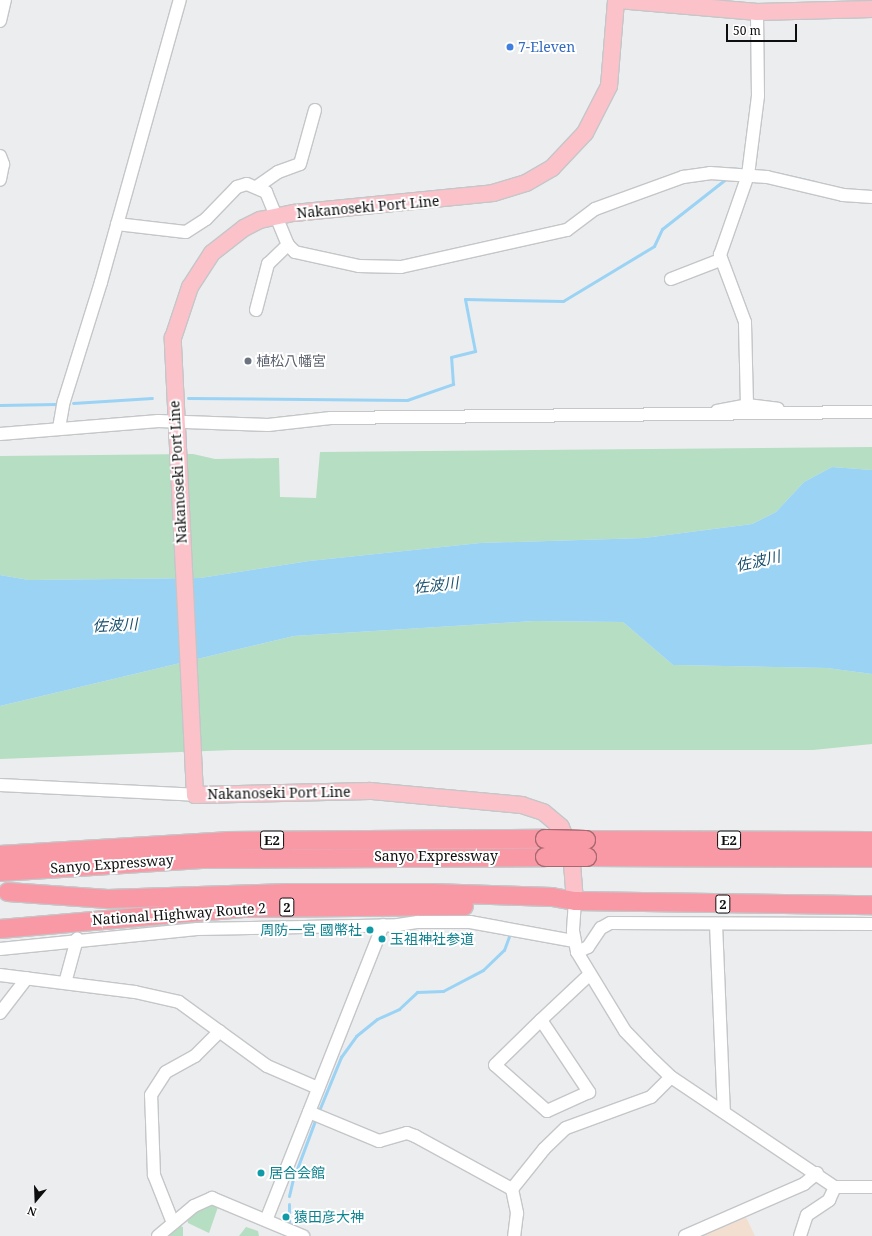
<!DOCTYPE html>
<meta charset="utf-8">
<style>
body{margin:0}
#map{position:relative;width:872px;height:1236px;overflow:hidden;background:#ecedef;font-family:"Noto Serif","Noto Sans JP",serif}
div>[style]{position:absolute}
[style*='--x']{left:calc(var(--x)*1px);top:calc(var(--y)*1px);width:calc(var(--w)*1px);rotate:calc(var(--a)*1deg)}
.education>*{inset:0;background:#f3dfd0}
.green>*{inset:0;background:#b5dec2}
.water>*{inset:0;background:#9bd3f5}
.stream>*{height:3px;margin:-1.5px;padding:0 1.5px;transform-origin:1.5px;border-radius:1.5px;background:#9bd3f5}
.roads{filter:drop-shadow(1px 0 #c4c6c8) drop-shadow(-1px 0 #c4c6c8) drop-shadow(0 1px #c4c6c8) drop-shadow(0 -1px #c4c6c8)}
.minor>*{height:12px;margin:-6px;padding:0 6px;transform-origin:6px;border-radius:6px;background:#fff}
.major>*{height:16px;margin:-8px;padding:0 8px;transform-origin:8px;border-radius:8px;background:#fbc2ca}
.highway>*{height:18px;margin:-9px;padding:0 9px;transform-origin:9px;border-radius:9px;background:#f999a6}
.bridges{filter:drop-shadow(1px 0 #a76871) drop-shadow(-1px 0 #a76871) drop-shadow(0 1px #a76871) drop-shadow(0 -1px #a76871)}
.highway-bridge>*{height:18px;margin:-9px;padding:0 9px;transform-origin:9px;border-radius:9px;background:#f999a6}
.dots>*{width:11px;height:11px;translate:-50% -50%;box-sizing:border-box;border:2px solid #fff;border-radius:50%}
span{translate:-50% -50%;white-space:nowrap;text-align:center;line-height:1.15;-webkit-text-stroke:4px #fff;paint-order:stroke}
.shield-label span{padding:1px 3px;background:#fff;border:1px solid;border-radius:3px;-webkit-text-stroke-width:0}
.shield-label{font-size:13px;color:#0e0e0f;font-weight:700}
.shop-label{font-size:14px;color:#366cbe}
.left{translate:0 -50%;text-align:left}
.street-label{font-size:14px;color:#0e0e0f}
.worship-label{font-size:14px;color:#5b616d}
.culture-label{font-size:14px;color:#0d838f}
.right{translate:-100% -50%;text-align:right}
.water-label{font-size:15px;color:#19506d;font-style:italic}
.north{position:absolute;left:16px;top:1180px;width:40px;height:40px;-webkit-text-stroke:3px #fff;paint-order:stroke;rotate:199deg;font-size:11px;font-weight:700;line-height:16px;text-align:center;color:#0e0e0f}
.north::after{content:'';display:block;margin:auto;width:14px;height:18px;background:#0e0e0f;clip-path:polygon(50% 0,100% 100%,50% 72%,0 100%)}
.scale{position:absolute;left:726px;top:24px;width:71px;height:18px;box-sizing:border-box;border:2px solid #0e0e0f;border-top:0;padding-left:5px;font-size:12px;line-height:14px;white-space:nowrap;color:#0e0e0f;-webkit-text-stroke:3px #fff;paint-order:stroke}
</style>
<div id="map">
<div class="education">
<div style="clip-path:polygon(745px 1215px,755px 1236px,699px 1236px)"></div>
</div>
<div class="green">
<div style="clip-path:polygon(872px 447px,872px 470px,832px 467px,804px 482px,776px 512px,752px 524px,644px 538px,480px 543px,309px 561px,200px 578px,29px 580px,0 575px,0 456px,193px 454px,215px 459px,279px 458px,280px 497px,316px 498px,320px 452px)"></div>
<div style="clip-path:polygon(534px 621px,623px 622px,673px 665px,827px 668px,872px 674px,872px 744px,813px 750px,233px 750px,0 759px,0 706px,294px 636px)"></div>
<div style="clip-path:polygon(210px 1205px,218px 1207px,209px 1233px,188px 1223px,187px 1219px,198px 1209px)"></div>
<div style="clip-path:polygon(177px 1225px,183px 1227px,183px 1236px,163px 1236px)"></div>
<div style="clip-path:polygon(246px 1227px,258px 1231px,259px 1236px,239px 1236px)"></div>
</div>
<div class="water">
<div style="clip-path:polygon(832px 467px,872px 470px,872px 674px,827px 668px,673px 665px,623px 622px,534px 621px,294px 636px,0 706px,0 575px,29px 580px,200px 578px,309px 561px,480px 543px,644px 538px,752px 524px,776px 512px,804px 482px)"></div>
</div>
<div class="stream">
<div style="--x:726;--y:168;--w:15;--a:4"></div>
<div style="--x:775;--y:173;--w:41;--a:12.7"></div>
<div style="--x:188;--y:398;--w:219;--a:0.5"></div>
<div style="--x:407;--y:400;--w:49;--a:-19.2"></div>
<div style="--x:453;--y:384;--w:27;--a:-94"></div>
<div style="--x:451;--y:357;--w:25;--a:-14"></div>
<div style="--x:475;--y:351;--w:53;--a:-100.9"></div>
<div style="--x:465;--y:299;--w:98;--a:1.2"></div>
<div style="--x:563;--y:301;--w:106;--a:-31.1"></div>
<div style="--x:654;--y:246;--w:19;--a:-65"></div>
<div style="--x:662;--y:229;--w:83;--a:-38.1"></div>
<div style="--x:73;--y:403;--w:79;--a:-3.6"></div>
<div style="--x:0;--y:405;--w:56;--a:-1"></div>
<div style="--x:318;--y:1113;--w:61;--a:-67.7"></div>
<div style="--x:341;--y:1057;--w:26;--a:-54"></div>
<div style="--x:356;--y:1036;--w:27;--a:-39"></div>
<div style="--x:377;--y:1019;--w:24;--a:-24"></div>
<div style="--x:399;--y:1009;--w:25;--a:-43"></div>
<div style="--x:417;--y:992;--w:26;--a:-2"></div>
<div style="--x:443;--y:991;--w:45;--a:-27.7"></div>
<div style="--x:483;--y:970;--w:29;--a:-44"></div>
<div style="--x:504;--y:950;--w:15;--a:-70"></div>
<div style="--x:297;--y:1169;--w:54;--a:-69.6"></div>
<div style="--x:289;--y:1196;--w:22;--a:-77"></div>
<div style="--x:289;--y:1223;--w:19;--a:-90"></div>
</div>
<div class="roads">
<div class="minor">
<div style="--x:0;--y:21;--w:22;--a:-77"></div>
<div style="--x:0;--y:156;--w:9;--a:69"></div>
<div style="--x:3;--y:164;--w:16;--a:101"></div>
<div style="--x:258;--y:186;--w:24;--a:-35"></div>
<div style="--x:278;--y:172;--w:23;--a:-20"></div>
<div style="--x:300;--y:164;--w:56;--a:-74.5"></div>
<div style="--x:117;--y:224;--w:69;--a:6.6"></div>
<div style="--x:186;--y:232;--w:24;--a:-33"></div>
<div style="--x:206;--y:219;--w:45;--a:-45.9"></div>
<div style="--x:237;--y:187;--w:10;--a:-17"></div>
<div style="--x:247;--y:184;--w:21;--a:23"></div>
<div style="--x:266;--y:192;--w:57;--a:67.5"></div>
<div style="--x:288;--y:245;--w:10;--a:45"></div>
<div style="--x:295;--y:252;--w:66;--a:12.3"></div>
<div style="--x:359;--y:266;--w:42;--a:1.4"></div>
<div style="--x:401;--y:267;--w:170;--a:-12.6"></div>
<div style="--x:567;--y:230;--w:35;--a:-37"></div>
<div style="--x:595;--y:209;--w:94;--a:-20"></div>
<div style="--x:683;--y:177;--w:27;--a:-8"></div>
<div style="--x:710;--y:173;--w:57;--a:4"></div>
<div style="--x:767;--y:177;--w:78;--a:13.3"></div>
<div style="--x:843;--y:195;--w:29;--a:4"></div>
<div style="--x:671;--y:279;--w:53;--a:-21.2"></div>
<div style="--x:256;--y:310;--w:48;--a:-75.4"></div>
<div style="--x:268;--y:264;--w:28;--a:-44"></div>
<div style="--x:747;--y:405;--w:83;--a:-91.4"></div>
<div style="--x:745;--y:322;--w:72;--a:-110.5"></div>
<div style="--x:720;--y:255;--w:85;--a:-70.7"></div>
<div style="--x:748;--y:175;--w:80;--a:-82.8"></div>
<div style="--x:758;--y:96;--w:84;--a:-90.7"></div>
<div style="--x:717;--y:411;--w:31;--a:-11"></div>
<div style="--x:747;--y:405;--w:31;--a:7"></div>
<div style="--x:59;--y:428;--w:27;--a:-80"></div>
<div style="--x:64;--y:401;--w:125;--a:-72.7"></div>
<div style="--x:101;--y:282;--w:293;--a:-74.4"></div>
<div style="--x:0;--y:434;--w:159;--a:-4.7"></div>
<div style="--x:158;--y:421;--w:110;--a:2.1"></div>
<div style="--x:268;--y:425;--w:63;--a:-6.3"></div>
<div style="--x:331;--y:418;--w:541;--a:-0.64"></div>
<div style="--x:0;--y:785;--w:195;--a:2.9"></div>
<div style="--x:575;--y:901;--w:30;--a:94"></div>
<div style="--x:573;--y:931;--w:21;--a:79"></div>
<div style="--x:577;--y:952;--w:92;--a:58.7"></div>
<div style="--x:625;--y:1031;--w:32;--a:46"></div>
<div style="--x:647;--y:1054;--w:33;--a:44"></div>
<div style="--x:671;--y:1077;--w:197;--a:33.9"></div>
<div style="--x:835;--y:1187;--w:37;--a:0"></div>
<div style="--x:716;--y:924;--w:188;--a:87.6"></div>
<div style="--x:0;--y:949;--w:198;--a:-5.8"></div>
<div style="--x:197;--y:929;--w:201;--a:-1.1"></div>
<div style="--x:398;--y:925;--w:20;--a:-9"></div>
<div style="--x:418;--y:922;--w:52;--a:0"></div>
<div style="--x:470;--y:922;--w:106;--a:10.4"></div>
<div style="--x:577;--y:952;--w:12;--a:-24"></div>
<div style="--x:588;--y:947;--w:23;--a:-56"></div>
<div style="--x:601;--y:928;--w:10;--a:-29"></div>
<div style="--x:610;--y:923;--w:262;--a:0.2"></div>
<div style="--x:0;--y:975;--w:136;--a:7.2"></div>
<div style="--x:135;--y:992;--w:45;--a:12.8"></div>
<div style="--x:179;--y:1002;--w:109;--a:36"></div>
<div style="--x:267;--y:1066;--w:56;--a:23.3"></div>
<div style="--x:65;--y:983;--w:46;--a:-74.7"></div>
<div style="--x:0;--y:1013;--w:44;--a:-52.4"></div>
<div style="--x:541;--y:1020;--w:87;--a:56.3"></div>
<div style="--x:589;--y:1092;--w:46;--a:155.7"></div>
<div style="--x:547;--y:1111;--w:69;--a:-138.5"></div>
<div style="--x:495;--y:1065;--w:64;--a:-44.4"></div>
<div style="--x:541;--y:1020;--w:66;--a:-43.2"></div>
<div style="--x:309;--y:1112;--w:76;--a:22.5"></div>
<div style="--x:379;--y:1141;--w:29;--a:-16"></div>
<div style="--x:407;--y:1133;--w:9;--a:21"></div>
<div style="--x:415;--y:1136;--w:111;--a:28.7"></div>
<div style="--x:512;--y:1189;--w:51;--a:-51.3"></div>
<div style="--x:544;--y:1149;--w:30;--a:-44"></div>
<div style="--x:566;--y:1128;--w:90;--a:-20"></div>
<div style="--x:651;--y:1097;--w:28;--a:-45"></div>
<div style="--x:512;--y:1189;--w:25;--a:78"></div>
<div style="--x:517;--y:1213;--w:23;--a:97"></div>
<div style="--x:267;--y:1218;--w:315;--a:-68.4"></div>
<div style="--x:173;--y:1223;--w:52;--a:-111.6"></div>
<div style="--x:154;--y:1175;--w:80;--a:-92.1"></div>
<div style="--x:151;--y:1095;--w:27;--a:-57"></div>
<div style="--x:166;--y:1072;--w:33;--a:-29"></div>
<div style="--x:195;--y:1056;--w:35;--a:-45"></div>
<div style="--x:158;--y:1236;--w:47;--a:-39.8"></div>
<div style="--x:194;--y:1206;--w:20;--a:-24"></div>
<div style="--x:212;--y:1198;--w:99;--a:22.7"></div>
<div style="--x:685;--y:1236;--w:130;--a:-23.6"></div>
<div style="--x:804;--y:1184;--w:17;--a:-40"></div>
<div style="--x:800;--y:1236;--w:22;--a:-72"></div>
<div style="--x:807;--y:1215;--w:27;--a:-34"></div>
<div style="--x:829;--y:1200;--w:14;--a:-65"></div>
</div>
<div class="major">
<div style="--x:618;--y:0;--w:140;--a:4.9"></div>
<div style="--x:757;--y:12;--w:115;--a:-1.5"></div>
<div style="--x:575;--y:901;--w:50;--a:-94.6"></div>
<div style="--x:571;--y:851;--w:26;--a:-113"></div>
<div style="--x:561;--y:827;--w:23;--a:-140"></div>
<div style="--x:543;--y:812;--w:22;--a:-162"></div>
<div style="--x:522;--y:805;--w:153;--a:-174.7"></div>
<div style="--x:370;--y:791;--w:175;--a:178.7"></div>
<div style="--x:195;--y:795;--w:458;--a:-92.8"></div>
<div style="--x:173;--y:338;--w:54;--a:-71.6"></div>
<div style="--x:190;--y:287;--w:40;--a:-57.1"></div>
<div style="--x:212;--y:253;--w:41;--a:-38"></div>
<div style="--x:244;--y:228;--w:18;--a:-27"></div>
<div style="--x:260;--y:220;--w:35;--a:-12"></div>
<div style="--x:294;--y:213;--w:200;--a:-5.7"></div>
<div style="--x:493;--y:193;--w:34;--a:-17"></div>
<div style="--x:526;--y:183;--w:30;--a:-30"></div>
<div style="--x:552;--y:168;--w:48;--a:-46.7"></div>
<div style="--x:585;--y:133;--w:53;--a:-62.9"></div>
<div style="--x:609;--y:86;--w:86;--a:-85.3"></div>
</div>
<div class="highway">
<div style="--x:586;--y:840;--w:286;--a:0.2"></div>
<div style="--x:0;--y:855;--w:227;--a:-3.5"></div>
<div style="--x:227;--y:841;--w:318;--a:-0.4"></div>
<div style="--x:587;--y:857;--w:285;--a:0.2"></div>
<div style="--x:0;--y:872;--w:202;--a:-3.7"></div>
<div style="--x:202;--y:859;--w:343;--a:-0.3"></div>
<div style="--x:8;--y:892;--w:100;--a:4"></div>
<div style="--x:108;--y:899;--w:181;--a:-1.9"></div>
<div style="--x:289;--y:893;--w:142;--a:0"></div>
<div style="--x:431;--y:893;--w:121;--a:1.9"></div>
<div style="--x:552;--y:897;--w:23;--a:10"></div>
<div style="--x:575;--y:901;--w:297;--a:0.8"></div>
<div style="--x:0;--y:929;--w:247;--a:-4.9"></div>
<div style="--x:246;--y:908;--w:218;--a:-0.5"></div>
</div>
</div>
<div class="bridges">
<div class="highway-bridge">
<div style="--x:545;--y:839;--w:41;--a:1.4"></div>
<div style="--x:545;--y:857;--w:42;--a:0"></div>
</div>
</div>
<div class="dots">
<div style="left:510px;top:47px;background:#3f7fe0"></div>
<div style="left:248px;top:361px;background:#6b7280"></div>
<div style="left:370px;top:930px;background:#0f9aa8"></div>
<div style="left:382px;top:939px;background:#0f9aa8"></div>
<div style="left:261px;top:1173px;background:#0f9aa8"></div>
<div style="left:286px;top:1217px;background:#0f9aa8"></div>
</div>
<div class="shield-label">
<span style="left:272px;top:840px">E2</span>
<span style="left:729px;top:840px">E2</span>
<span style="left:723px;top:904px">2</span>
<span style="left:287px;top:907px">2</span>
</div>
<div class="shop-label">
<span class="left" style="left:518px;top:47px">7-Eleven</span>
</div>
<div class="street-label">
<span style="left:368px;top:207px;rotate:-5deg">Nakanoseki Port Line</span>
<span style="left:178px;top:472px;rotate:-93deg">Nakanoseki Port Line</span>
<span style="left:279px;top:793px;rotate:-1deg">Nakanoseki Port Line</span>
<span style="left:436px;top:856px">Sanyo Expressway</span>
<span style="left:112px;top:864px;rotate:-4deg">Sanyo Expressway</span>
<span style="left:179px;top:914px;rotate:-4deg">National Highway Route 2</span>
</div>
<div class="worship-label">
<span class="left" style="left:256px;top:361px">植松八幡宮</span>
</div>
<div class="culture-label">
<span class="right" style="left:362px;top:930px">周防一宮 國幣社</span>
<span class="left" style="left:390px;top:939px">玉祖神社参道</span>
<span class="left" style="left:269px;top:1173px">居合会館</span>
<span class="left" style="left:294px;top:1217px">猿田彦大神</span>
</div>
<div class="water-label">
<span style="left:758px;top:561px;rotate:-13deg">佐波川</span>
<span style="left:436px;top:585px;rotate:-6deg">佐波川</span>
<span style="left:115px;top:625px;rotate:-3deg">佐波川</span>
</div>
<div class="north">N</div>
<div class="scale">50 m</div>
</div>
